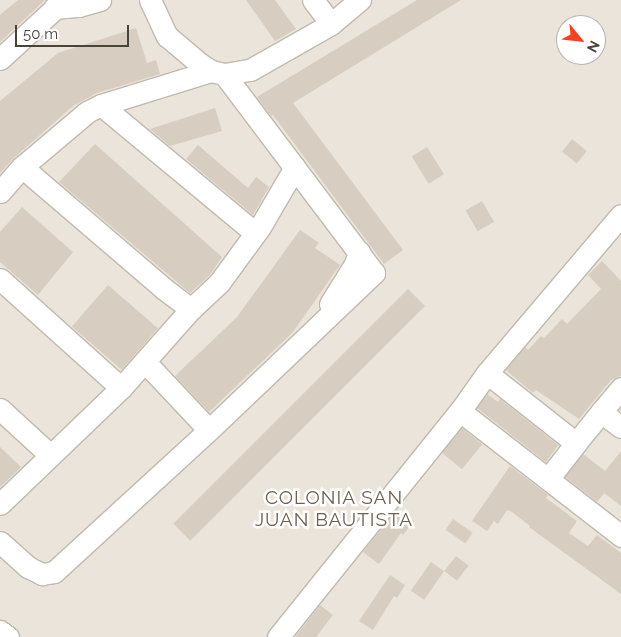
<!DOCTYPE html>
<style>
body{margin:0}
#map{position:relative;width:621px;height:637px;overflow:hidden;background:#f6f3ec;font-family:Raleway,sans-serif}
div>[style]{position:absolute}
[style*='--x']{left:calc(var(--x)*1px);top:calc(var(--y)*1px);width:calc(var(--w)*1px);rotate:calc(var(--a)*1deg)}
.residential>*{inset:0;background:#eae4da}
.building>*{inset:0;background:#d7cec1;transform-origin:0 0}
.roads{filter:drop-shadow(1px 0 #c1baae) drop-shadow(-1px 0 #c1baae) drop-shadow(0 1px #c1baae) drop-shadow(0 -1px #c1baae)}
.minor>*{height:21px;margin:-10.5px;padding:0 10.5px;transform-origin:10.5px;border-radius:10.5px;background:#fff}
span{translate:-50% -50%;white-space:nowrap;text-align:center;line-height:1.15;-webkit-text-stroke:5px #fff;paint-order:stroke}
.neighbourhood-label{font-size:19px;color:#6d6150;letter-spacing:1px}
.north{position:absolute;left:556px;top:15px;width:50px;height:50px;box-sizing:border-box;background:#fff;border:1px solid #b7b4b0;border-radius:50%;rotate:118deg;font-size:14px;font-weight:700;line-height:20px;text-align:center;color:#4a4339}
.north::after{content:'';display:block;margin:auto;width:18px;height:22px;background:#f83f20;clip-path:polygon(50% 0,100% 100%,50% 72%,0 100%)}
.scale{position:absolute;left:15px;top:25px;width:114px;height:22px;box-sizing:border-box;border:2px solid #4a4339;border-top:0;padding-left:6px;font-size:15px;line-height:18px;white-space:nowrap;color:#4a4339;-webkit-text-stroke:4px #fff;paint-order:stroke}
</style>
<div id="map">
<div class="residential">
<div style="clip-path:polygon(evenodd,0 0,621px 0,621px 637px,0 637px,0 0,566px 25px,596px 25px,596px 55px,566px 55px,566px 25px)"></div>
</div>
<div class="building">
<div style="clip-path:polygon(18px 0,45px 0,0 42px,0 15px)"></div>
<div style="clip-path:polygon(246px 0,275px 0,296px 29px,275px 41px)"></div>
<div style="clip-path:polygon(417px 0,461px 0,293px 103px,403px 250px,384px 264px,273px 115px,271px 116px,257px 97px)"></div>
<div style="clip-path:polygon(136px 28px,147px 63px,156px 60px,160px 74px,97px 93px,73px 106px,14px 158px,0 173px,0 101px,58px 53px)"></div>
<div style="clip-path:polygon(215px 108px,222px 131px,170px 146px,150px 129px)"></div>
<div style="left:572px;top:139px;width:19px;height:16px;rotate:39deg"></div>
<div style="clip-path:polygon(95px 144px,222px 257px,210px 275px,190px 293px,59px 182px)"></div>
<div style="clip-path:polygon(198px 145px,248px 188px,256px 177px,269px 187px,253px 215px,186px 159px)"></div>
<div style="left:427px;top:147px;width:32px;height:18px;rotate:58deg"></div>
<div style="left:482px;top:201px;width:24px;height:19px;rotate:60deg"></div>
<div style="clip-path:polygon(22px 207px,73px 252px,38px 295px,0 262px,0 232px)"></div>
<div style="clip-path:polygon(300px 230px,319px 243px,315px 248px,340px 265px,293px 332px,209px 412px,175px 376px,237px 317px)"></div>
<div style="clip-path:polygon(602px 261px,621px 281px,621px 376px,611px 380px,579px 419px,536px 390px,533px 393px,506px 370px,525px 347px,528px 350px,541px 336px,544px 338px,562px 319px,567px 324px,601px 289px,588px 275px)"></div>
<div style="left:108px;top:285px;width:66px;height:55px;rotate:41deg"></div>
<div style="left:408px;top:289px;width:24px;height:332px;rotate:45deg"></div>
<div style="clip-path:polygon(487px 394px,498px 402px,500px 399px,558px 445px,546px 462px,477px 408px)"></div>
<div style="left:462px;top:428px;width:26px;height:32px;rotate:39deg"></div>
<div style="clip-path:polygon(0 447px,21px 467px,0 487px)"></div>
<div style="clip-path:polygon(621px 451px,621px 506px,604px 493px,597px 502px,565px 477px,583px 454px,605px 471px)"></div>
<div style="clip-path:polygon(510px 466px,548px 495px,546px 498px,577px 521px,569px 533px,588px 546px,597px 535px,621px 553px,621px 594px,529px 527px,530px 526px,512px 512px,507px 510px,498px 524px,494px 521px,487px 531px,472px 521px)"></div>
<div style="clip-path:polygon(397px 509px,414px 521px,403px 535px,401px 533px,379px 564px,363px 552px)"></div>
<div style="left:453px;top:519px;width:24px;height:13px;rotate:35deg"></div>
<div style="left:456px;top:556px;width:16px;height:19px;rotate:38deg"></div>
<div style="left:431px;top:562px;width:16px;height:35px;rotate:35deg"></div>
<div style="clip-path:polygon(390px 575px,405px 585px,397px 598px,394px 596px,373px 630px,359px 621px)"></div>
<div style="clip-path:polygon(320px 605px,333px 615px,316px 637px,295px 637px)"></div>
</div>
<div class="roads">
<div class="minor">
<div style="--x:150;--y:0;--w:40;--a:65"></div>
<div style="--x:167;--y:36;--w:43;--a:40.3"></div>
<div style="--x:200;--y:64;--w:13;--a:32"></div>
<div style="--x:211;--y:71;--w:13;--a:13"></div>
<div style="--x:224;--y:74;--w:26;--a:-9"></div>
<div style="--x:250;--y:70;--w:93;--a:-29.6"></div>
<div style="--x:331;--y:24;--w:38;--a:-40"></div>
<div style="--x:313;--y:0;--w:30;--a:53"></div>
<div style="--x:54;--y:8;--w:25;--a:-5"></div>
<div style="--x:79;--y:6;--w:22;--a:-16"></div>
<div style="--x:0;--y:59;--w:87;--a:-42.7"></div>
<div style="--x:101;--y:105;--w:200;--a:39.7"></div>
<div style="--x:22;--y:167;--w:186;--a:40.6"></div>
<div style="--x:163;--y:288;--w:35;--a:37"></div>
<div style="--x:0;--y:192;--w:33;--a:-49"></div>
<div style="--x:22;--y:167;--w:85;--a:-40.2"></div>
<div style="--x:87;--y:112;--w:16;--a:-27"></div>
<div style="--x:101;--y:105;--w:115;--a:-17.2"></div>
<div style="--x:0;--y:279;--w:163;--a:42"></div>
<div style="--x:330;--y:304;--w:47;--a:-58"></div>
<div style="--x:355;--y:264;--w:13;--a:-72"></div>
<div style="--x:145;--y:362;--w:93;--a:46.7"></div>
<div style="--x:487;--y:373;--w:113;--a:38.2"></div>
<div style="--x:576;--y:443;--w:40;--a:-51"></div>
<div style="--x:601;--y:412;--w:25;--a:37"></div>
<div style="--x:0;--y:409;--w:68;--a:42.6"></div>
<div style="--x:460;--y:411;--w:204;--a:37.8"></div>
<div style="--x:601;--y:412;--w:31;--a:-50"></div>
<div style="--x:548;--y:479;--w:46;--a:-52.1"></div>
<div style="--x:0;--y:504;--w:168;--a:-43.8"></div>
<div style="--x:121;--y:388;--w:106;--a:-48.5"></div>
<div style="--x:191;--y:309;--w:38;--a:-43"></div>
<div style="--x:219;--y:283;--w:69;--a:-53.8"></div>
<div style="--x:260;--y:227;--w:69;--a:-59.7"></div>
<div style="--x:0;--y:542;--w:38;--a:42"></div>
<div style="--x:28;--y:567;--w:16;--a:27"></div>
<div style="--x:42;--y:574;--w:12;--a:-9"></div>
<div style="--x:54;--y:572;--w:210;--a:-42.5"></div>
<div style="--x:209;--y:430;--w:228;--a:-43.6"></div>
<div style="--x:374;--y:273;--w:249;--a:-127"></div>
<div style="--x:0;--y:631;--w:10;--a:37"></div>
<div style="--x:278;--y:637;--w:290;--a:-51.2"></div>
<div style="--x:460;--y:411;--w:47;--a:-54.6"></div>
<div style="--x:487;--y:373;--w:207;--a:-49.7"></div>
</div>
</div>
<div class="neighbourhood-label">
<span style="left:334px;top:509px">COLONIA SAN<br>JUAN BAUTISTA</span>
</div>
<div class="north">N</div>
<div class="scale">50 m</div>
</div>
